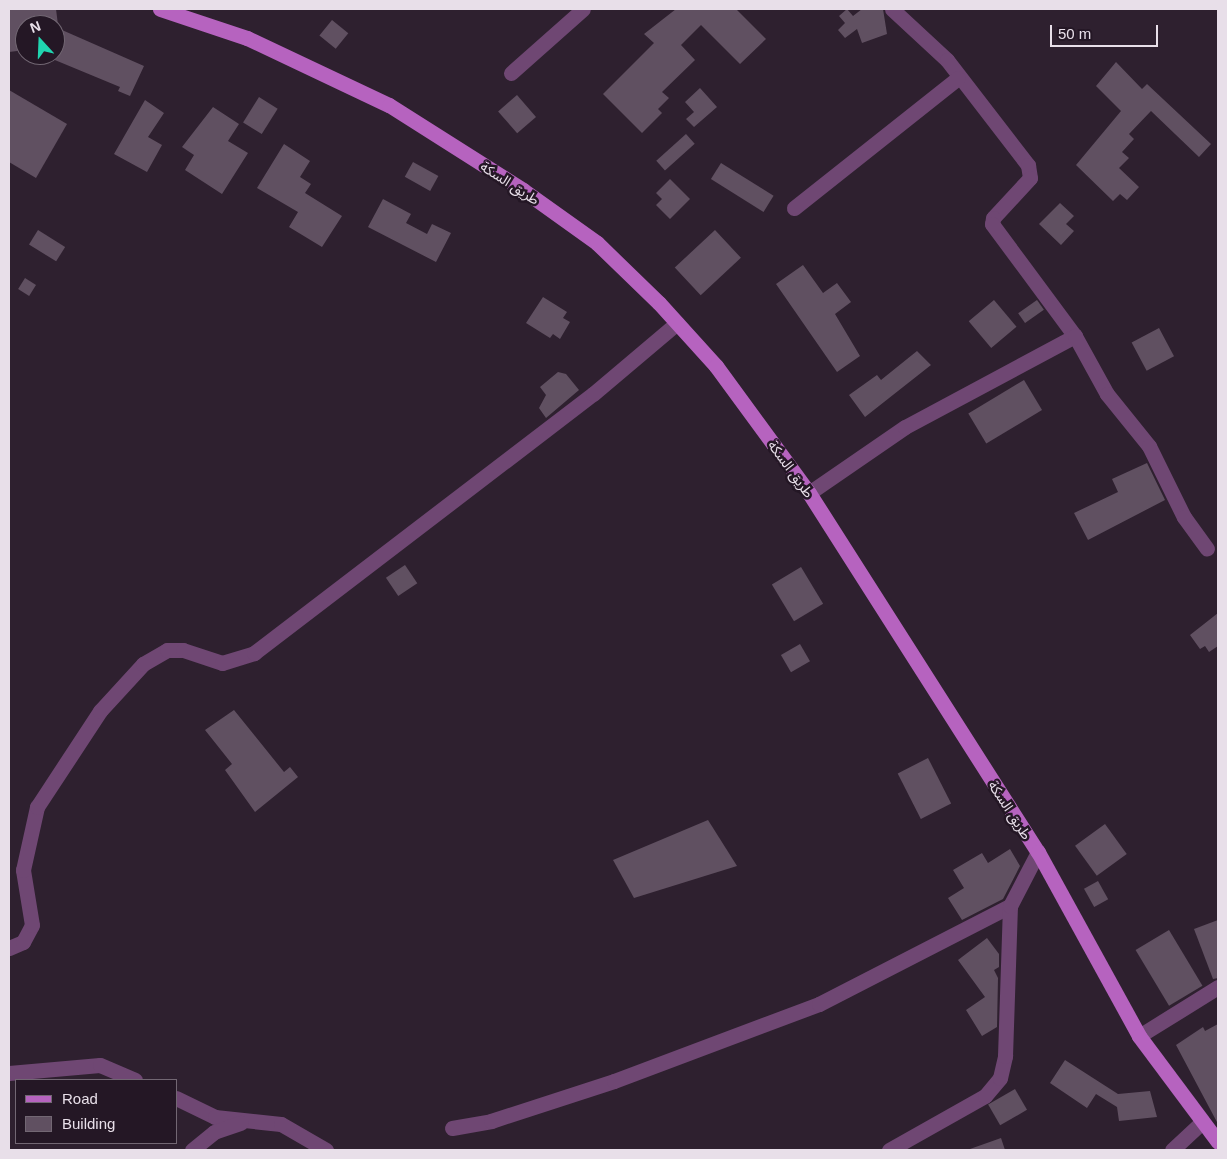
<!DOCTYPE html>
<meta charset="utf-8">
<style>
body{margin:0}
#map{position:relative;width:1227px;height:1159px;overflow:hidden;background:#2e202f;font-family:Helvetica,"Noto Sans Arabic",sans-serif}
div>[style]{position:absolute}
[style*='--x']{left:calc(var(--x)*1px);top:calc(var(--y)*1px);width:calc(var(--w)*1px);rotate:calc(var(--a)*1deg)}
.building>*{inset:0;background:#605061;transform-origin:0 0}
.minor>*{height:15px;margin:-7.5px;padding:0 7.5px;transform-origin:7.5px;border-radius:7.5px;background:#6f4773}
.primary>*{height:15px;margin:-7.5px;padding:0 7.5px;transform-origin:7.5px;border-radius:7.5px;background:#b663bf}
span{translate:-50% -50%;white-space:nowrap;text-align:center;line-height:1.15;-webkit-text-stroke:5px #241725;paint-order:stroke}
.street-label{font-size:14px;color:#e8dfe9}
.frame{position:absolute;inset:0;border:10px solid #e8dfe9;pointer-events:none}
.legend{position:absolute;left:15px;top:1079px;width:162px;height:65px;box-sizing:border-box;background:#241725;border:1px solid #726773;margin:0;padding:6px 9px;list-style:none;font-size:15px;color:#e8dfe9}
.legend li{display:flex;align-items:center;gap:10px;height:25px}
.legend b{width:25px;border:1px solid #726773}
.north{position:absolute;left:15px;top:15px;width:50px;height:50px;box-sizing:border-box;background:#241725;border:1px solid #726773;border-radius:50%;rotate:340deg;font-size:14px;font-weight:700;line-height:20px;text-align:center;color:#e8dfe9}
.north::after{content:'';display:block;margin:auto;width:18px;height:22px;background:#20d5b0;clip-path:polygon(50% 0,100% 100%,50% 72%,0 100%)}
.scale{position:absolute;left:1050px;top:25px;width:108px;height:22px;box-sizing:border-box;border:2px solid #e8dfe9;border-top:0;padding-left:6px;font-size:15px;line-height:18px;white-space:nowrap;color:#e8dfe9;-webkit-text-stroke:4px #241725;paint-order:stroke}
</style>
<div id="map">
<div class="building">
<div style="clip-path:polygon(9px 9px,56px 9px,58px 25px,25px 25px,25px 50px,9px 52px)"></div>
<div style="clip-path:polygon(676px 9px,736px 9px,766px 39px,740px 64px,701px 25px,681px 45px,695px 60px,662px 92px,669px 98px,658px 109px,662px 113px,642px 133px,603px 94px,654px 43px,644px 34px)"></div>
<div style="clip-path:polygon(847px 9px,853px 16px,862px 9px,883px 9px,887px 34px,862px 43px,857px 29px,845px 38px,838px 30px,845px 23px,839px 16px)"></div>
<div style="left:332px;top:20px;width:21px;height:20px;rotate:39deg"></div>
<div style="clip-path:polygon(62px 30px,144px 66px,130px 96px,118px 91px,120px 87px,50px 58px)"></div>
<div style="clip-path:polygon(1116px 62px,1142px 89px,1147px 84px,1211px 144px,1199px 157px,1151px 111px,1129px 134px,1134px 139px,1122px 152px,1129px 158px,1119px 168px,1139px 187px,1127px 200px,1120px 194px,1113px 201px,1076px 165px,1121px 111px,1096px 86px)"></div>
<div style="clip-path:polygon(700px 88px,717px 107px,694px 127px,686px 119px,694px 112px,685px 102px)"></div>
<div style="clip-path:polygon(9px 90px,67px 124px,36px 178px,9px 162px)"></div>
<div style="left:517px;top:95px;width:29px;height:25px;rotate:49deg"></div>
<div style="left:259px;top:97px;width:22px;height:30px;rotate:32deg"></div>
<div style="clip-path:polygon(145px 100px,164px 113px,148px 137px,162px 145px,147px 172px,114px 154px)"></div>
<div style="clip-path:polygon(213px 107px,239px 124px,228px 141px,248px 153px,222px 194px,185px 170px,194px 155px,182px 147px)"></div>
<div style="left:686px;top:134px;width:13px;height:40px;rotate:48deg"></div>
<div style="clip-path:polygon(284px 144px,310px 161px,300px 177px,311px 184px,305px 193px,342px 216px,322px 247px,289px 227px,298px 212px,257px 188px)"></div>
<div style="left:413px;top:162px;width:29px;height:17px;rotate:29deg"></div>
<div style="left:721px;top:163px;width:62px;height:19px;rotate:32deg"></div>
<div style="clip-path:polygon(670px 179px,690px 199px,670px 219px,656px 205px,662px 199px,656px 193px)"></div>
<div style="clip-path:polygon(383px 199px,411px 214px,406px 223px,427px 234px,432px 224px,451px 233px,436px 262px,368px 227px)"></div>
<div style="clip-path:polygon(1060px 203px,1074px 216px,1066px 224px,1074px 231px,1061px 245px,1039px 224px)"></div>
<div style="left:38px;top:230px;width:32px;height:17px;rotate:32deg"></div>
<div style="left:715px;top:230px;width:38px;height:55px;rotate:47deg"></div>
<div style="clip-path:polygon(803px 265px,823px 293px,837px 283px,851px 302px,835px 314px,860px 356px,837px 372px,776px 284px)"></div>
<div style="left:25px;top:278px;width:13px;height:13px;rotate:32deg"></div>
<div style="clip-path:polygon(543px 297px,567px 312px,563px 318px,570px 322px,560px 339px,553px 334px,550px 338px,526px 323px)"></div>
<div style="left:994px;top:300px;width:35px;height:33px;rotate:50deg"></div>
<div style="left:1037px;top:300px;width:12px;height:23px;rotate:55deg"></div>
<div style="left:1159px;top:328px;width:32px;height:31px;rotate:62deg"></div>
<div style="clip-path:polygon(917px 351px,931px 365px,865px 417px,849px 395px,877px 375px,881px 380px)"></div>
<div style="clip-path:polygon(558px 372px,566px 374px,579px 390px,546px 418px,539px 408px,546px 395px,540px 387px)"></div>
<div style="left:1024px;top:380px;width:35px;height:65px;rotate:59deg"></div>
<div style="clip-path:polygon(1147px 463px,1165px 500px,1088px 540px,1074px 513px,1118px 492px,1112px 479px)"></div>
<div style="left:405px;top:565px;width:22px;height:23px;rotate:56deg"></div>
<div style="left:801px;top:567px;width:43px;height:34px;rotate:59deg"></div>
<div style="clip-path:polygon(1218px 613px,1218px 646px,1209px 652px,1205px 646px,1200px 649px,1190px 635px)"></div>
<div style="left:800px;top:644px;width:20px;height:22px;rotate:60deg"></div>
<div style="clip-path:polygon(234px 710px,284px 772px,290px 767px,298px 777px,255px 812px,225px 770px,232px 764px,205px 730px)"></div>
<div style="left:928px;top:758px;width:51px;height:34px;rotate:63deg"></div>
<div style="clip-path:polygon(708px 820px,737px 866px,634px 898px,613px 860px)"></div>
<div style="left:1105px;top:824px;width:37px;height:37px;rotate:54deg"></div>
<div style="clip-path:polygon(1010px 849px,1020px 866px,1003px 899px,962px 920px,948px 898px,964px 888px,953px 870px,982px 853px,988px 863px)"></div>
<div style="left:1098px;top:881px;width:21px;height:16px;rotate:61deg"></div>
<div style="clip-path:polygon(1218px 920px,1218px 978px,1213px 979px,1194px 929px)"></div>
<div style="left:1169px;top:930px;width:65px;height:39px;rotate:59deg"></div>
<div style="clip-path:polygon(987px 938px,999px 954px,999px 967px,994px 970px,998px 978px,997px 1027px,982px 1036px,966px 1010px,985px 997px,958px 960px)"></div>
<div style="clip-path:polygon(1218px 1024px,1218px 1124px,1176px 1045px,1203px 1027px,1205px 1031px)"></div>
<div style="clip-path:polygon(1065px 1060px,1118px 1094px,1150px 1091px,1157px 1117px,1119px 1121px,1117px 1107px,1096px 1094px,1087px 1108px,1050px 1083px)"></div>
<div style="left:1015px;top:1089px;width:24px;height:31px;rotate:60deg"></div>
<div style="clip-path:polygon(1001px 1138px,1005px 1150px,970px 1150px,970px 1149px)"></div>
</div>
<div class="minor">
<div style="--x:892;--y:9;--w:75;--a:42.8"></div>
<div style="--x:947;--y:60;--w:133;--a:52.4"></div>
<div style="--x:1028;--y:165;--w:13;--a:81"></div>
<div style="--x:1030;--y:178;--w:54;--a:132.8"></div>
<div style="--x:993;--y:218;--w:6;--a:99"></div>
<div style="--x:992;--y:224;--w:139;--a:53.5"></div>
<div style="--x:511;--y:73;--w:96;--a:-41.6"></div>
<div style="--x:794;--y:208;--w:209;--a:-38.4"></div>
<div style="--x:809;--y:493;--w:116;--a:-34.5"></div>
<div style="--x:905;--y:427;--w:193;--a:-28.2"></div>
<div style="--x:1075;--y:336;--w:66;--a:61.1"></div>
<div style="--x:1107;--y:394;--w:67;--a:51.1"></div>
<div style="--x:1149;--y:446;--w:79;--a:63.8"></div>
<div style="--x:1184;--y:517;--w:39;--a:54"></div>
<div style="--x:9;--y:948;--w:15;--a:-23"></div>
<div style="--x:23;--y:942;--w:19;--a:-62"></div>
<div style="--x:32;--y:925;--w:56;--a:-99.3"></div>
<div style="--x:23;--y:870;--w:65;--a:-77.5"></div>
<div style="--x:37;--y:807;--w:115;--a:-56.7"></div>
<div style="--x:100;--y:711;--w:64;--a:-47.5"></div>
<div style="--x:143;--y:664;--w:28;--a:-30"></div>
<div style="--x:167;--y:650;--w:16;--a:0"></div>
<div style="--x:183;--y:650;--w:41;--a:18.4"></div>
<div style="--x:222;--y:663;--w:34;--a:-17"></div>
<div style="--x:254;--y:653;--w:427;--a:-37.4"></div>
<div style="--x:593;--y:394;--w:110;--a:-40.2"></div>
<div style="--x:1139;--y:1036;--w:93;--a:-31.8"></div>
<div style="--x:9;--y:1073;--w:91;--a:-5"></div>
<div style="--x:100;--y:1065;--w:38;--a:23"></div>
<div style="--x:176;--y:1098;--w:43;--a:26"></div>
<div style="--x:215;--y:1117;--w:66;--a:6.1"></div>
<div style="--x:281;--y:1124;--w:52;--a:30"></div>
<div style="--x:452;--y:1128;--w:40;--a:-10"></div>
<div style="--x:491;--y:1121;--w:129;--a:-18"></div>
<div style="--x:614;--y:1081;--w:219;--a:-20.6"></div>
<div style="--x:819;--y:1004;--w:215;--a:-27.2"></div>
<div style="--x:192;--y:1150;--w:28;--a:-39"></div>
<div style="--x:214;--y:1132;--w:28;--a:-19"></div>
<div style="--x:889;--y:1150;--w:110;--a:-29.4"></div>
<div style="--x:985;--y:1096;--w:23;--a:-50"></div>
<div style="--x:1000;--y:1078;--w:23;--a:-77"></div>
<div style="--x:1005;--y:1056;--w:150;--a:-88.1"></div>
<div style="--x:1010;--y:906;--w:61;--a:-62.6"></div>
<div style="--x:1172;--y:1150;--w:40;--a:-43"></div>
</div>
<div class="primary">
<div style="--x:160;--y:9;--w:92;--a:18.4"></div>
<div style="--x:247;--y:38;--w:157;--a:25.3"></div>
<div style="--x:389;--y:105;--w:159;--a:32.4"></div>
<div style="--x:523;--y:190;--w:91;--a:35.6"></div>
<div style="--x:597;--y:243;--w:86;--a:44.1"></div>
<div style="--x:659;--y:303;--w:85;--a:47.9"></div>
<div style="--x:716;--y:366;--w:157;--a:53.8"></div>
<div style="--x:809;--y:493;--w:426;--a:57.5"></div>
<div style="--x:1038;--y:852;--w:210;--a:61.2"></div>
<div style="--x:1139;--y:1036;--w:132;--a:53.3"></div>
</div>
<div class="street-label">
<span style="left:510px;top:183px;rotate:33deg">طريق السكة</span>
<span style="left:791px;top:469px;rotate:54deg">طريق السكة</span>
<span style="left:1010px;top:810px;rotate:57deg">طريق السكة</span>
</div>
<div class="frame"></div>
<ul class="legend">
<li><b style="height:6px;background:#b663bf"></b>Road</li>
<li><b style="height:14px;background:#605061"></b>Building</li>
</ul>
<div class="north">N</div>
<div class="scale">50 m</div>
</div>
